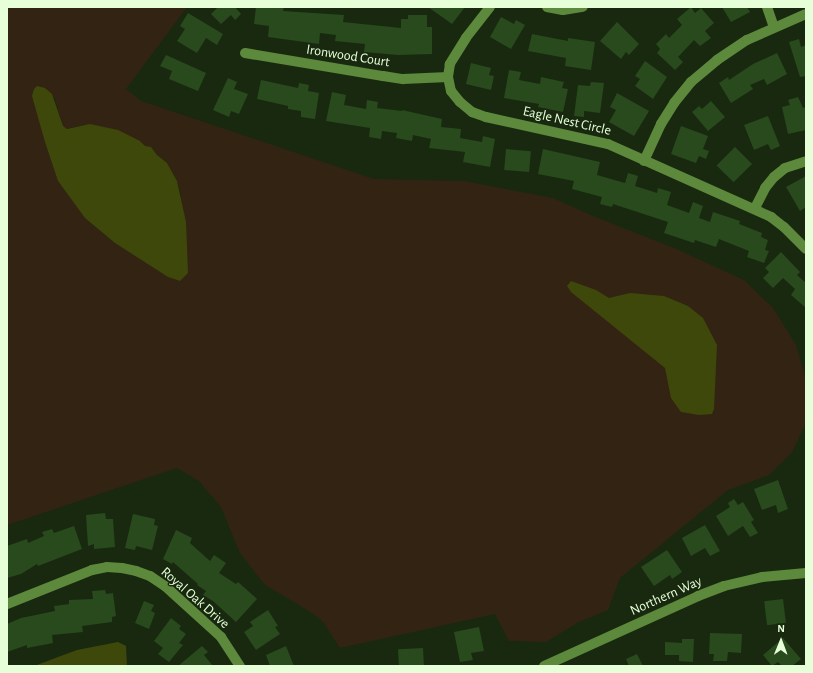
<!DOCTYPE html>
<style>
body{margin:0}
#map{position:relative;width:813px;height:673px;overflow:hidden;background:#182910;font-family:"Alegreya Sans",sans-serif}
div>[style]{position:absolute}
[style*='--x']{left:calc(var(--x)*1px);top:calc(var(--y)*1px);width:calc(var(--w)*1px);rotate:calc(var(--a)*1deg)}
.green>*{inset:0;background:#332313}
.water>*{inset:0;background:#3e480a}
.building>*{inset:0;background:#284a1c;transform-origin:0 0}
.minor>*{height:10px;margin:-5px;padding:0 5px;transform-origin:5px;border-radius:5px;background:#5c893b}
span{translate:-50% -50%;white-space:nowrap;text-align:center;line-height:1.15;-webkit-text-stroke:3px #182910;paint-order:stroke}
.street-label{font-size:14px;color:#e6ffd8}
.frame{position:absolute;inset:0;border:8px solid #e6ffd8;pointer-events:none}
.north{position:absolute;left:761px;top:621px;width:40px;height:40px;-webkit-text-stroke:3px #182910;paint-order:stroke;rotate:1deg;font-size:11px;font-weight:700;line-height:16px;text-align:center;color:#e6ffd8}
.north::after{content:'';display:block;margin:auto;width:14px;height:18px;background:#e6ffd8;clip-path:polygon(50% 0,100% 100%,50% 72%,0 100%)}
</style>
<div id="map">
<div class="green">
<div style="clip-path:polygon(evenodd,7px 7px,187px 7px,126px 89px,141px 101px,374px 179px,464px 181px,553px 198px,593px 216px,674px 248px,744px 280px,773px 308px,796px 345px,806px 379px,806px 423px,792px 452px,769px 475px,728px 490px,620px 578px,608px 610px,577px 623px,546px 642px,509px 641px,495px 614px,340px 648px,323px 622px,315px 615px,264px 584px,240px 553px,221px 507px,199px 481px,177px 468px,7px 525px,7px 7px,45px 88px,55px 99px,63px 126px,67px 129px,80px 126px,140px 141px,145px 147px,151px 147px,157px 155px,167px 163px,177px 181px,181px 195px,180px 281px,168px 277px,115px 243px,85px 218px,58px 181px,45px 142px,45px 88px)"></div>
</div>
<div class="water">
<div style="clip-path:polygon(37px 86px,45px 88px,52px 94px,63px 126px,67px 129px,90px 124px,118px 130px,140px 141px,145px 146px,151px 147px,157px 155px,167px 163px,177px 181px,186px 222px,188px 273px,180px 281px,168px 277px,115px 243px,85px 218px,58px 181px,45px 142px,32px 96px,34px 89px)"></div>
<div style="clip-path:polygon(571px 281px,596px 290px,609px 298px,630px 293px,664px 296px,688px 306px,703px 318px,717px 345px,714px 409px,712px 414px,699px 415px,681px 412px,671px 398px,665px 368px,571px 292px,567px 286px)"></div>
<div style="clip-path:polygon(118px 642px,126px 646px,127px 666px,34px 666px,77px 650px)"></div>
</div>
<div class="building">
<div style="clip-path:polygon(218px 7px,235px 7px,241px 14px,235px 20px,231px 15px,221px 24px,211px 14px)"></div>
<div style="clip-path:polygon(256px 7px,284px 7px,283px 11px,344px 15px,343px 22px,401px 28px,401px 19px,408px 19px,408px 15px,427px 15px,427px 27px,432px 27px,432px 54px,398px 55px,364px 52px,365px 44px,335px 41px,336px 35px,320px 33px,319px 44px,268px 37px,269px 26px,254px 24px)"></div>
<div style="clip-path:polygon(428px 7px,465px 7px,452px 24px)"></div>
<div style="clip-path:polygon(691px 7px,695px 13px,701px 8px,714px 23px,705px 31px,711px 38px,700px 46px,694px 40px,678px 57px,683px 62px,675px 70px,657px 53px,660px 49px,656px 44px,666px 34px,669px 38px,682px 25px,677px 19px)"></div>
<div style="clip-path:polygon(722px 7px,747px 7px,750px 12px,731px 22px)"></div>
<div style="clip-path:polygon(188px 13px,223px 34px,217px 45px,206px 38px,197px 53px,177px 41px,185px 29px,180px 26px)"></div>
<div style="clip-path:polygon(501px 17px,514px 24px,516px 20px,525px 25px,511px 49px,490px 37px)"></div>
<div style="clip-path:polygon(617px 22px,639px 44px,629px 55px,626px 52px,621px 59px,600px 41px)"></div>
<div style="clip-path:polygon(532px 34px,568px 41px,568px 38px,595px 42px,591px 70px,565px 66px,566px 58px,528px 51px)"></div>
<div style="clip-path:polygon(799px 39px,801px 47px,806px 45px,806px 76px,800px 77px,789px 42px)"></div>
<div style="clip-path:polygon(777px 53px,787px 74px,767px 85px,764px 79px,750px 85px,753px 89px,731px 103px,719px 83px,728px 77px,729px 80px,753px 64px)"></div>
<div style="clip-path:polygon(166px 55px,206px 73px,198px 91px,169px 79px,172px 71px,160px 66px)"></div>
<div style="clip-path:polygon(645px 61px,667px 77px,653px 99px,635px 86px,640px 79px,635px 76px)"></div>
<div style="clip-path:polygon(471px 63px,491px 68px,489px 75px,494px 76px,491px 90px,466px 84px)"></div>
<div style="clip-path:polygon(509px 70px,521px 72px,519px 80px,540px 84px,541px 77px,564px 82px,562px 88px,568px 89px,563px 112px,538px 107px,539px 104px,504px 98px)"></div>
<div style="clip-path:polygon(228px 78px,237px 82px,234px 89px,248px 94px,239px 114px,231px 111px,229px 117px,213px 110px)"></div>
<div style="clip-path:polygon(261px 80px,298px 88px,299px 83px,309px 85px,308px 91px,319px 93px,315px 119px,301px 117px,301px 111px,288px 109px,288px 106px,257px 99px)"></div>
<div style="clip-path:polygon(591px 82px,604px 83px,600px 113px,584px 111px,584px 117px,574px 116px,578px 85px,590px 86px)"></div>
<div style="clip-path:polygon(332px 92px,346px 95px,344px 105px,366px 109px,367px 100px,378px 102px,377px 108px,402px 111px,402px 110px,442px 119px,441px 127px,461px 129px,460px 138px,482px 142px,483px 136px,495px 139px,490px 167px,463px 162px,465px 152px,429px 148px,431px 139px,413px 135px,412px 141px,396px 138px,397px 133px,382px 131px,381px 139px,369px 137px,370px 128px,326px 121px)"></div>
<div style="clip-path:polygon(617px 93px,649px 111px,634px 136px,609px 122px,616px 110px,610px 107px)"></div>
<div style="clip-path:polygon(798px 97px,803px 108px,806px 107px,806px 130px,788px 134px,782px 107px,790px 105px,788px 100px)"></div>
<div style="clip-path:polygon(711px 101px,725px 117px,708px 131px,692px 112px,699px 106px,702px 109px)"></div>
<div style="clip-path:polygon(768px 116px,780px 146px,771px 150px,768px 144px,754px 150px,744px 125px)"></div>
<div style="clip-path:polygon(681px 126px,708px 136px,703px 149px,709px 151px,706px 159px,699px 156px,696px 163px,671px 154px)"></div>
<div style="left:735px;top:147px;width:24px;height:26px;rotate:45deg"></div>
<div style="left:506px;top:149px;width:25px;height:21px;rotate:5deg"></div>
<div style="clip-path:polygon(543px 149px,600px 162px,597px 175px,625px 183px,628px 173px,638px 176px,635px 186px,657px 193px,658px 188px,671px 192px,667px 205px,689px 213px,693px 202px,703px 206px,699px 218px,710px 222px,713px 212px,740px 221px,739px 224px,762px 233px,761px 237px,768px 240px,765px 250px,769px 251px,764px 263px,747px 257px,749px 251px,719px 239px,716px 247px,695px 240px,694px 243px,664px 233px,668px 222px,613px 204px,612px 207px,600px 204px,602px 197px,572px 189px,574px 181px,538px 174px)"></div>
<div style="clip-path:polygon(806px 176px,806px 207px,800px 211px,786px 187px)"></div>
<div style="clip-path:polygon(781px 252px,800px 272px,797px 275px,806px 283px,806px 308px,791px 295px,795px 289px,783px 278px,773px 288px,763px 278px,769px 272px,765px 268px)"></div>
<div style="clip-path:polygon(778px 480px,788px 509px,778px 513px,776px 505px,762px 510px,754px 489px)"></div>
<div style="clip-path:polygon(734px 499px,738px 505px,743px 502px,754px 520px,751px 522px,758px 533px,750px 537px,743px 526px,728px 536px,716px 516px,730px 507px,728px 503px)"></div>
<div style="clip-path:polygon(105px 513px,106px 519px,113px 519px,115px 547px,94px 549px,94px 544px,88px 546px,86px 515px)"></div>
<div style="clip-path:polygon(133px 514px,155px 519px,154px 525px,158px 526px,152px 550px,136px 546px,135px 550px,125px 548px)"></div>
<div style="clip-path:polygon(705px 525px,720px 551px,710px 556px,705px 548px,691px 556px,682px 538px)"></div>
<div style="clip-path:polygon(74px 526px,82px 549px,38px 566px,37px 564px,21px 574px,7px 578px,7px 546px,27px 539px,28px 543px,44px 536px,42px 532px,52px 529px,54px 533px)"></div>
<div style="clip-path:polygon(176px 530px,192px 538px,190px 543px,210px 561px,214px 555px,226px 563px,219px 573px,236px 584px,238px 582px,257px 599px,236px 622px,213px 601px,203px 595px,206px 591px,197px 585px,198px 584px,173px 562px,172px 564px,163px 559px)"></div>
<div style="clip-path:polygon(667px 550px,682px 572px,672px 579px,670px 575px,654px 586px,641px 567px)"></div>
<div style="clip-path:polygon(105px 590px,106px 594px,113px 593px,116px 616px,112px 617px,112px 622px,82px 626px,83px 632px,52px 635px,53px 643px,27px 648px,27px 645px,7px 652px,7px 624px,21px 618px,55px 611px,54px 606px,69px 604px,69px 600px,93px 599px,92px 591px)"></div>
<div style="left:783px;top:599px;width:24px;height:19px;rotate:83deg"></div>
<div style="clip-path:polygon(144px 601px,154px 605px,151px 611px,155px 613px,149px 629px,135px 623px)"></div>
<div style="clip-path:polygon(268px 610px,278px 626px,275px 627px,280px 634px,256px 650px,244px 632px,253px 626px,250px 622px)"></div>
<div style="clip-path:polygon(171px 618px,181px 626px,179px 629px,186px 634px,179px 643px,183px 645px,169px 662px,158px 654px,163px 648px,154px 641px)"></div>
<div style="clip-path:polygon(479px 627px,484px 651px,471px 653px,473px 660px,460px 662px,454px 632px)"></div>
<div style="clip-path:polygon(710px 633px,742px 634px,741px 653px,728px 652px,727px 661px,713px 661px,714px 654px,709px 654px)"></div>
<div style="clip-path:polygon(783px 638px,801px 659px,792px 666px,782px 666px,778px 662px,772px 666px,763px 655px)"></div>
<div style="clip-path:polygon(682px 639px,694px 639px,693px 662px,679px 661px,679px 655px,665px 655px,665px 642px,682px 643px)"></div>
<div style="clip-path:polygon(202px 646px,208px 652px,204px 655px,213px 666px,178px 666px)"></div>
<div style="clip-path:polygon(286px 646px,294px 666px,270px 666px,266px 655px)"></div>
<div style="left:423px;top:648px;width:18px;height:25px;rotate:87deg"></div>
<div style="clip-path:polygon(637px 654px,643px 666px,629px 666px,626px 659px)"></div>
</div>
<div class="minor">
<div style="--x:490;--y:7;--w:39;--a:128"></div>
<div style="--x:466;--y:38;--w:31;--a:122"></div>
<div style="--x:450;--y:64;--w:13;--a:99"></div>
<div style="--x:448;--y:77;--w:14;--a:78"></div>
<div style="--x:451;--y:91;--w:14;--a:51"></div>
<div style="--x:460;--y:102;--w:16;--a:40"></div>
<div style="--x:472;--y:112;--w:15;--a:20"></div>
<div style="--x:486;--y:117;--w:125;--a:12.5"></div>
<div style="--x:608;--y:144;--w:179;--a:24.1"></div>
<div style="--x:771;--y:217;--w:16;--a:38"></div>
<div style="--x:784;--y:227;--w:31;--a:45"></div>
<div style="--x:547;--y:7;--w:16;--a:11"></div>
<div style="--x:563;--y:10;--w:20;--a:-9"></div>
<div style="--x:767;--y:7;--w:21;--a:71"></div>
<div style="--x:245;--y:53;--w:140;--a:9.5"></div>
<div style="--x:383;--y:76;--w:20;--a:9"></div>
<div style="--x:403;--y:79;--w:45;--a:-2.5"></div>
<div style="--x:644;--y:161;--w:41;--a:-65.3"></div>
<div style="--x:661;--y:124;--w:25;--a:-58"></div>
<div style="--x:674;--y:103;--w:27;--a:-51"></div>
<div style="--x:691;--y:82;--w:34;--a:-40"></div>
<div style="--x:717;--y:60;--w:36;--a:-34"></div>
<div style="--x:747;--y:40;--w:64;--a:-23.8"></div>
<div style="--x:755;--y:208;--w:22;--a:-63"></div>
<div style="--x:765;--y:188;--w:14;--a:-51"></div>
<div style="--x:774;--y:177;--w:14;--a:-39"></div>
<div style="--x:785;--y:168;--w:22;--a:-18"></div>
<div style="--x:7;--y:604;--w:92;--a:-21.8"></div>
<div style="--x:92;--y:570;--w:15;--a:-11"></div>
<div style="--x:107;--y:567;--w:15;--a:4"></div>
<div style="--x:122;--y:568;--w:14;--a:12"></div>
<div style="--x:136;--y:571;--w:15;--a:20"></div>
<div style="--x:150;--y:576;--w:18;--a:34"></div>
<div style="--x:165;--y:586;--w:76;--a:42.3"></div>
<div style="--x:221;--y:637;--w:35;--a:57"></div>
<div style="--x:544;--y:666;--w:169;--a:-24.4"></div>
<div style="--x:698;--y:596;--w:28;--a:-21"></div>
<div style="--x:724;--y:586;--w:39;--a:-13"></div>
<div style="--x:762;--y:577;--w:44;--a:-5.2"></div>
</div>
<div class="street-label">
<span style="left:348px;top:56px;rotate:9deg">Ironwood Court</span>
<span style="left:567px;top:121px;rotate:13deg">Eagle Nest Circle</span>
<span style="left:666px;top:596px;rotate:-24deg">Northern Way</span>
<span style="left:195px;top:598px;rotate:41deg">Royal Oak Drive</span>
</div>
<div class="frame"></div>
<div class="north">N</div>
</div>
